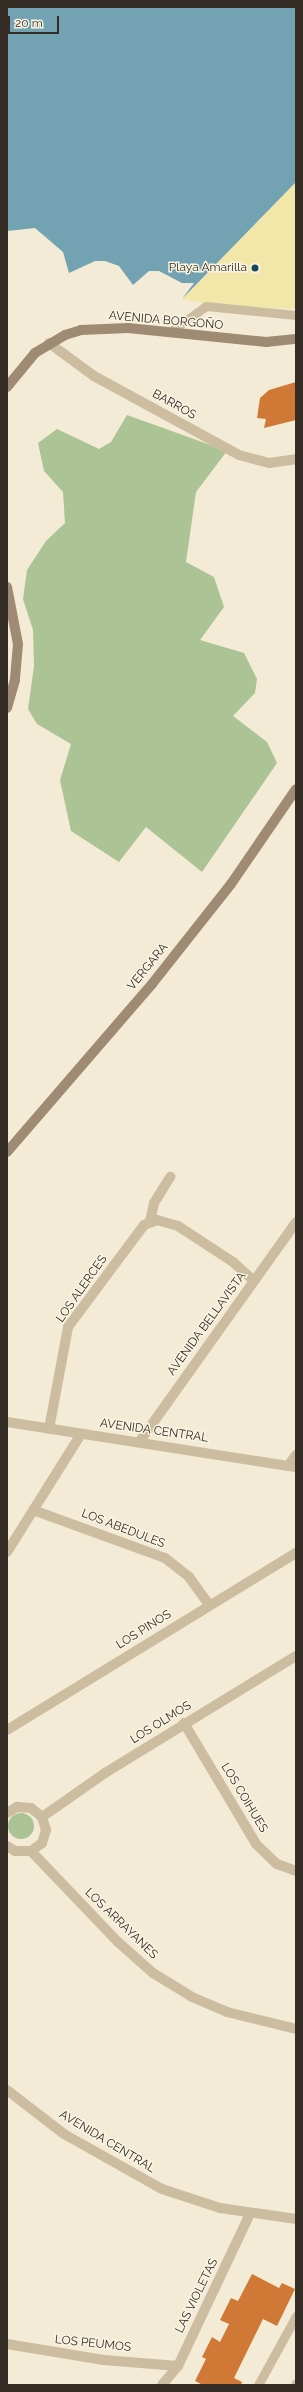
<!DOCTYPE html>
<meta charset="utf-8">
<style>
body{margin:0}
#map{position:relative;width:303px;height:2392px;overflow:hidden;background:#f3ebd6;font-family:Raleway,sans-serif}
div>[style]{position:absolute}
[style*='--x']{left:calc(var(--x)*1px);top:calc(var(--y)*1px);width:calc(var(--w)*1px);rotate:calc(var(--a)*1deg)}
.green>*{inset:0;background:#abc395}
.round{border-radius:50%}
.sand>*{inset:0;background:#f2e7a9}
.water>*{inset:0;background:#73a3b2}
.building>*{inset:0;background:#d07936}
.lane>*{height:9px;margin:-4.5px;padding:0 4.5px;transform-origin:4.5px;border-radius:4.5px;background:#ccbda1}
.street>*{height:10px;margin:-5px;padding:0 5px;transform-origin:5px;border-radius:5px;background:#ccbda1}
.secondary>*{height:10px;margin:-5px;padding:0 5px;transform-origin:5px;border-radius:5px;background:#9f8b73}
.dots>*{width:11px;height:11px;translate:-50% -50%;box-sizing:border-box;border:2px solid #faf4e2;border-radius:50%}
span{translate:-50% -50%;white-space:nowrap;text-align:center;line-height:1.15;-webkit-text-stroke:3px #faf4e2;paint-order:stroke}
.poi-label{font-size:12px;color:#352d25}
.right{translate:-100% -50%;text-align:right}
.street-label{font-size:12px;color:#352d25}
.frame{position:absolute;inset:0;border:8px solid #352d25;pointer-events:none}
.scale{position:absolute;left:8px;top:16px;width:51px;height:18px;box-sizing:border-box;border:2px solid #352d25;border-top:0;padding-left:5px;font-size:12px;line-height:14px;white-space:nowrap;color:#352d25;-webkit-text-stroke:3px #faf4e2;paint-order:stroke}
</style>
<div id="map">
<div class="green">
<div style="clip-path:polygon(127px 415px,227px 451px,196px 492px,186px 562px,214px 577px,224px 607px,200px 640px,244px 653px,257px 679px,255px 693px,233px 716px,267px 742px,277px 763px,202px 872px,146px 827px,119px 862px,71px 831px,60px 780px,71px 744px,37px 724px,28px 709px,34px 666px,33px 630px,23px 599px,27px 570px,46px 541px,65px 523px,63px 492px,44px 471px,38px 443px,57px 429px,99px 449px,111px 442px)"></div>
<div class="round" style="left:8px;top:1813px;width:26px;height:26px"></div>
</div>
<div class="sand">
<div style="clip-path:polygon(296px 182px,296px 309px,211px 305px,182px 299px)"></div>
</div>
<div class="water">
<div style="clip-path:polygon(7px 7px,296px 7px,296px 182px,182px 299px,194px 283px,182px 283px,159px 271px,149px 271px,133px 285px,119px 266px,105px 261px,95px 261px,69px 273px,63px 252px,35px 228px,7px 231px)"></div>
</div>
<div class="building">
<div style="clip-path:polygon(296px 382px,296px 420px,264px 428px,266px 419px,257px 418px,260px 398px,269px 390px)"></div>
<div style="clip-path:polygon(252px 2274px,279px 2288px,282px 2283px,295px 2289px,277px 2326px,263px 2319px,234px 2378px,242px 2382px,241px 2385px,203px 2385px,195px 2381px,206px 2359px,202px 2357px,212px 2337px,220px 2342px,229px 2324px,220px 2320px,231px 2298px,238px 2301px)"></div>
</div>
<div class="lane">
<div style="--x:170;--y:332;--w:44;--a:-35.8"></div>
<div style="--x:206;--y:306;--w:90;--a:5.7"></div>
<div style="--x:258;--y:2385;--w:79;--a:-61.2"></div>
<div style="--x:295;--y:2385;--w:2;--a:-63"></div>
</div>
<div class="street">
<div style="--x:49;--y:343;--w:56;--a:36.3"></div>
<div style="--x:94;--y:376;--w:165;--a:28.6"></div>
<div style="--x:239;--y:455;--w:31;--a:15"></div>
<div style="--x:269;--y:463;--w:27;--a:-8"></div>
<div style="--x:150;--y:1221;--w:18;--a:-77"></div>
<div style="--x:154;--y:1203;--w:31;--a:-58"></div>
<div style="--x:7;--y:1422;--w:292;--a:8.9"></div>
<div style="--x:49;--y:1429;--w:104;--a:-79.4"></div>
<div style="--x:68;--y:1327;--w:127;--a:-53.3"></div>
<div style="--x:144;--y:1225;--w:14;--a:-21"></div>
<div style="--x:157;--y:1220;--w:22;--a:16"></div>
<div style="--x:178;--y:1226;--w:66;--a:33.2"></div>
<div style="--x:233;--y:1262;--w:28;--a:42"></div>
<div style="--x:140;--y:1441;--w:269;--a:-54.5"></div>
<div style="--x:288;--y:1466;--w:14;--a:-54"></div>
<div style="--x:33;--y:1510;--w:140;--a:20"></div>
<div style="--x:165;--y:1558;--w:31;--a:38"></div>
<div style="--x:189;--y:1577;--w:34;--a:54"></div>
<div style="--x:7;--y:1552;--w:139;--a:-57.9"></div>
<div style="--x:184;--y:1723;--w:141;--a:59.2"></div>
<div style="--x:256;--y:1844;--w:29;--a:44"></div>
<div style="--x:277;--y:1864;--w:20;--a:20"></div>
<div style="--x:7;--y:1730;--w:339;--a:-31.5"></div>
<div style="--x:7;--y:1813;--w:12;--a:-31"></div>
<div style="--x:17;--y:1807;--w:14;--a:4"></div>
<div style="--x:31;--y:1808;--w:14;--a:39"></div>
<div style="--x:42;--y:1817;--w:14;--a:73"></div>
<div style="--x:46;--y:1830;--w:14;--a:107"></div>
<div style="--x:42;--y:1843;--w:14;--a:144"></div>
<div style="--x:31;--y:1851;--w:16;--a:180"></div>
<div style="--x:15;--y:1851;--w:9;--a:-148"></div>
<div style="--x:42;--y:1817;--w:77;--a:-34.9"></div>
<div style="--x:105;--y:1773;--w:224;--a:-31.5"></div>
<div style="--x:31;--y:1851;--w:126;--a:46.3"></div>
<div style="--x:118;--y:1942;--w:47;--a:41.5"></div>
<div style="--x:153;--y:1973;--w:46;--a:31.6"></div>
<div style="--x:192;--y:1997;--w:38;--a:23"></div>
<div style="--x:227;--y:2012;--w:71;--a:13.8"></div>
<div style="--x:7;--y:2090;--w:72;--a:37.7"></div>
<div style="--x:64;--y:2134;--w:112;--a:29.3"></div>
<div style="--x:162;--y:2189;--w:61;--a:18.1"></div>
<div style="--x:220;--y:2208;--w:77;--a:8.2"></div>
<div style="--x:7;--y:2344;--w:98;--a:9.4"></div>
<div style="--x:104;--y:2360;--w:74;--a:4.6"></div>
<div style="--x:162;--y:2385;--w:25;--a:-50"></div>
<div style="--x:178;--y:2366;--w:168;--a:-64.7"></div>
</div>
<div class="secondary">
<div style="--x:7;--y:387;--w:44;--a:-50.5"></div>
<div style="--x:35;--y:353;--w:35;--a:-31"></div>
<div style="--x:65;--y:335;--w:17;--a:-17"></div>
<div style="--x:81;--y:330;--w:47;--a:-2.4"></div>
<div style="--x:128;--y:328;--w:139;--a:5.8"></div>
<div style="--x:266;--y:342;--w:30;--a:-6"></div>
<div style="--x:7;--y:587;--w:58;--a:79.1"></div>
<div style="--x:18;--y:644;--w:36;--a:95"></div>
<div style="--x:15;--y:680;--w:29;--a:106"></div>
<div style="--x:7;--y:1152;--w:222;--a:-49.2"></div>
<div style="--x:152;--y:984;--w:127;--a:-51.7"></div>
<div style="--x:231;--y:884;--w:115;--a:-55.6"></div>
</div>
<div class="dots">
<div style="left:255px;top:268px;background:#17495a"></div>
</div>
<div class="poi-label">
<span class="right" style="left:247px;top:268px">Playa Amarilla</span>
</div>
<div class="street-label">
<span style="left:166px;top:321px;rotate:5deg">AVENIDA BORGOÑO</span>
<span style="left:174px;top:405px;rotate:29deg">BARROS</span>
<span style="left:148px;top:967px;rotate:-51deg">VERGARA</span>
<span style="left:82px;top:1289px;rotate:-55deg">LOS ALERCES</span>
<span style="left:207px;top:1324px;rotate:-54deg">AVENIDA BELLAVISTA</span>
<span style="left:154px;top:1431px;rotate:8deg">AVENIDA CENTRAL</span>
<span style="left:123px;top:1529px;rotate:21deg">LOS ABEDULES</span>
<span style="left:144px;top:1630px;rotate:-32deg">LOS PINOS</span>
<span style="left:161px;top:1723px;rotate:-32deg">LOS OLMOS</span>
<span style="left:244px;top:1798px;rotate:59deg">LOS COIHUES</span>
<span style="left:121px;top:1924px;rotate:44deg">LOS ARRAYANES</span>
<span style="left:107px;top:2142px;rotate:31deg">AVENIDA CENTRAL</span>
<span style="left:197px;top:2296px;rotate:-64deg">LAS VIOLETAS</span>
<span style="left:93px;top:2344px;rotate:6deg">LOS PEUMOS</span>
</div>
<div class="frame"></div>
<div class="scale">20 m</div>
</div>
